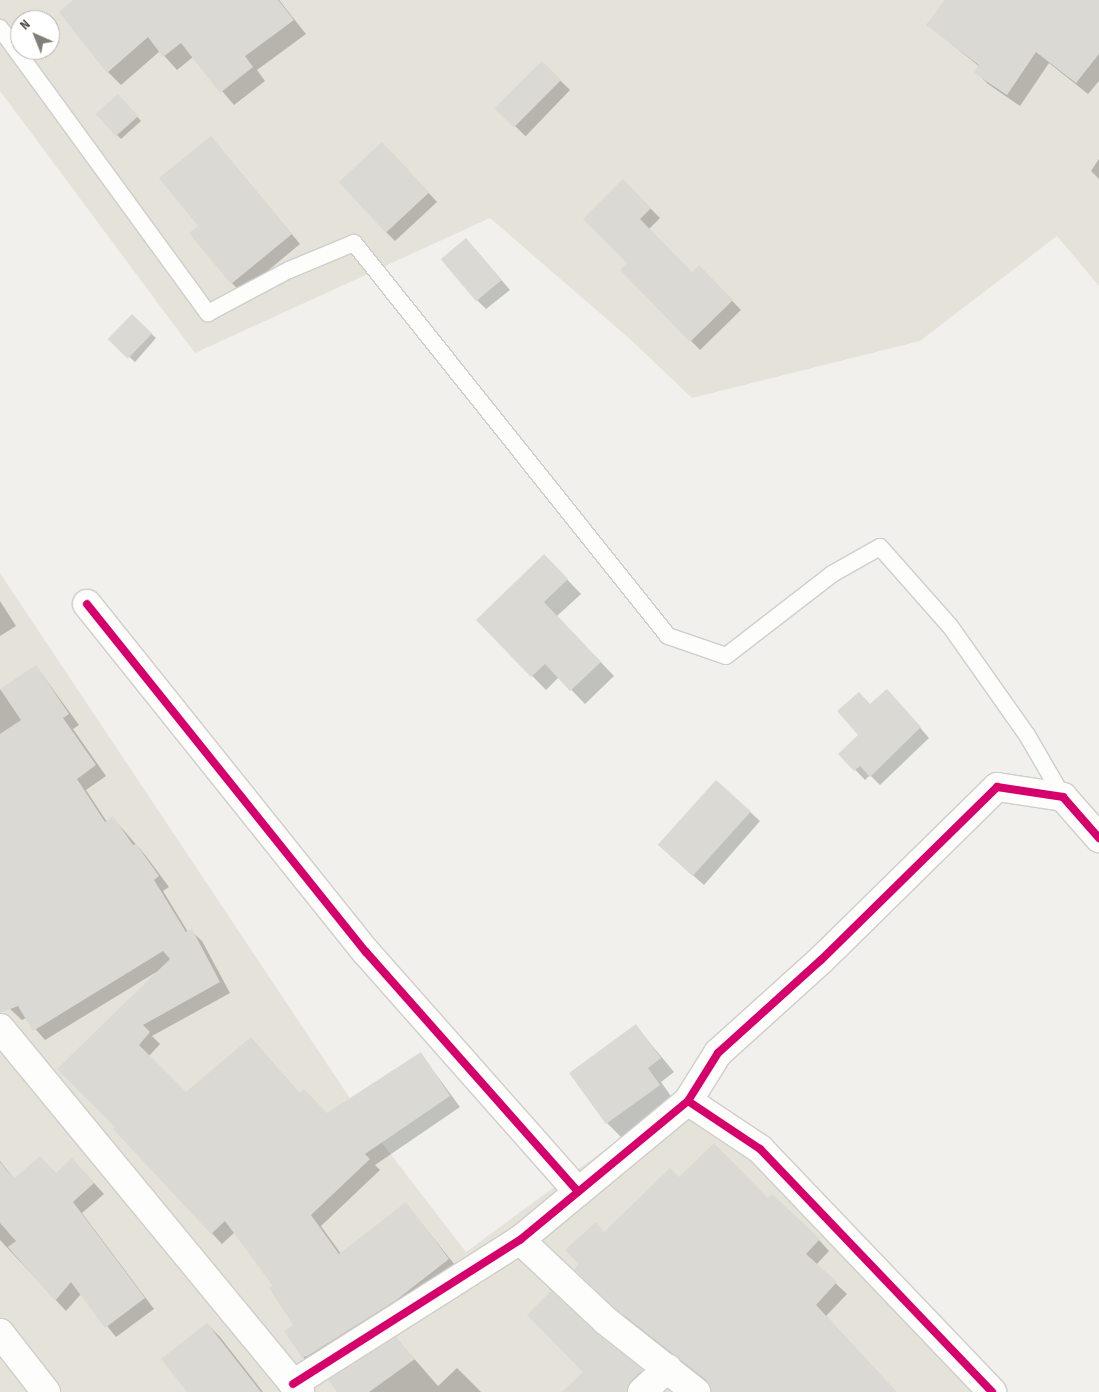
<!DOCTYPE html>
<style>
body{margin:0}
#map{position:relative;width:1099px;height:1392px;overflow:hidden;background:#f1f0ec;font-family:"Sofia Sans Condensed",sans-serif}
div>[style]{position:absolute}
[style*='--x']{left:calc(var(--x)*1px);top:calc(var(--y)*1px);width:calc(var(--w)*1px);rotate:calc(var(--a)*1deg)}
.residential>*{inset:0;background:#e5e2da}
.shadow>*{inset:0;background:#0003;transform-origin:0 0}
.building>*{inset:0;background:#dbd9d4;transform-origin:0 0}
.roads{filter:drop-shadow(1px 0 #cfceca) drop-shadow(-1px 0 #cfceca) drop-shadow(0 1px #cfceca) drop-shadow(0 -1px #cfceca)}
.lane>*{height:16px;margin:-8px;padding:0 8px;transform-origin:8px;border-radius:8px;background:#fdfdfc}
.street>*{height:28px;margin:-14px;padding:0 14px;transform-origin:14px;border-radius:14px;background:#fdfdfc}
.cycleway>*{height:8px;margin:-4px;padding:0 4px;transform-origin:4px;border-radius:4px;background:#d6006c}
span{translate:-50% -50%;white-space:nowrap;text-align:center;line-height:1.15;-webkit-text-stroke:4px #fff;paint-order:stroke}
.north{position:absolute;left:10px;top:10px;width:50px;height:50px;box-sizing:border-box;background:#fff;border:1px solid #b5b3b0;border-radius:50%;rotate:316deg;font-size:14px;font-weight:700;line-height:20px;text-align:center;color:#464239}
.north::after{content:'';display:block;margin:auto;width:18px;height:22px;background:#827f78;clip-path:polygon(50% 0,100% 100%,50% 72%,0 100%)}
</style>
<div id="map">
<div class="residential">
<div style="clip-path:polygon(evenodd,0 0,1099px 0,1099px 286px,1057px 236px,920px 341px,692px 398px,631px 340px,490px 218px,195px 353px,0 91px,0 0,20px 20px,50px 20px,50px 50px,20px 50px,20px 20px)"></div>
<div style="clip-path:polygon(0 573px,365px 1121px,466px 1252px,689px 1088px,975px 1392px,0 1392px)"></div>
</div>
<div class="shadow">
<div style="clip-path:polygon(75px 0,279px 0,306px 34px,257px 70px,265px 81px,234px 105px,193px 57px,177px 70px,160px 51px,121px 85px,108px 72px)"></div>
<div style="clip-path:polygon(945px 0,1099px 0,1099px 81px,1088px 94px,1049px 63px,1020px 106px,988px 84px,976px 72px,980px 67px,928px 25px)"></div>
<div style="left:542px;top:63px;width:39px;height:64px;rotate:44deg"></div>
<div style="clip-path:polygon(123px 100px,141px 121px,121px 139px,117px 135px)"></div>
<div style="clip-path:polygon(211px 137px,300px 244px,241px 293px,232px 283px,199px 227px)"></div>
<div style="clip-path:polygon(392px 153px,437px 202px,395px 241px,386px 232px)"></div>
<div style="clip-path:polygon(1099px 159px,1099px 179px,1091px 171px)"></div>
<div style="clip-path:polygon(623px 181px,660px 218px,649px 229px,692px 274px,699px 267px,741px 310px,700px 350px,622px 270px,629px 263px)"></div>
<div style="clip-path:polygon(475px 249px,510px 290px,486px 309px,477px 300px)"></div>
<div style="clip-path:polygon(132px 316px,156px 338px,135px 362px,115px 344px)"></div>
<div style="clip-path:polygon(558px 570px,581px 594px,557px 616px,614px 676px,585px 704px,559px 677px,546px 690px,478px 620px)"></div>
<div style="clip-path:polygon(0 601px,16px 626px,0 636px)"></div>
<div style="clip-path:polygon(36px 666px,79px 725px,73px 729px,106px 776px,86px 790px,107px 822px,113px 818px,146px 856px,169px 887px,163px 891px,188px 932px,191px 931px,202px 941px,230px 993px,152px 1036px,160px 1044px,149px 1056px,186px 1094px,251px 1038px,300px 1094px,327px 1114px,421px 1054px,460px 1107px,375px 1165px,380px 1170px,321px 1226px,341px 1254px,406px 1204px,459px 1270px,313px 1368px,303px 1357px,295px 1325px,274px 1287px,235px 1232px,222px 1244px,115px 1129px,117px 1127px,59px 1069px,158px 971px,45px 1040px,26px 1018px,22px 1020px,11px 1010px,0 990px,0 690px)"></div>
<div style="clip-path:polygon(896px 700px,929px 738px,880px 785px,870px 775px,865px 780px,840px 754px)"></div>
<div style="clip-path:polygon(717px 782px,760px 821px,704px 885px,670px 855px)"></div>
<div style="clip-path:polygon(636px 1026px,674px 1072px,661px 1082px,673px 1099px,621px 1137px,607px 1123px)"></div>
<div style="clip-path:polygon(0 1161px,15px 1180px,83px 1171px,104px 1194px,82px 1213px,154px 1309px,116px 1337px,81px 1294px,66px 1311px,0 1240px)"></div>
<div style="clip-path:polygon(679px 1178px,769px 1200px,819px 1240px,829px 1251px,816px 1265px,847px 1294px,826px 1316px,896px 1392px,712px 1392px,708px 1383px,629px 1320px,586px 1280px,604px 1233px)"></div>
<div style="clip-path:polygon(207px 1324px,220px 1337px,263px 1392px,188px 1392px)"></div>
<div style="clip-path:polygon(594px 1333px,653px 1382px,643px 1392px,563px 1392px,585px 1372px)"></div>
<div style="clip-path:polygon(396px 1338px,438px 1386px,457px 1368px,481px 1392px,338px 1392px)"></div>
</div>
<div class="building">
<div style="clip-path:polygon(73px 0,278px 0,294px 20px,245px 56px,253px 67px,220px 93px,181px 43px,163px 57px,148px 37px,107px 73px,59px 12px)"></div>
<div style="clip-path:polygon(945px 0,1099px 0,1099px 54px,1076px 83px,1036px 52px,1007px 95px,974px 73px,979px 65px,926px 25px)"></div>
<div style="left:542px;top:61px;width:27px;height:67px;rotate:45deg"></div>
<div style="left:118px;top:94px;width:30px;height:30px;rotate:48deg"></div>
<div style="clip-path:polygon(211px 136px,292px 234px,231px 284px,189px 233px,198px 226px,159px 178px)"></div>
<div style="left:382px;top:142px;width:69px;height:59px;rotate:47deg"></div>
<div style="clip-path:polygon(623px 179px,651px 208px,640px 219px,692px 272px,699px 265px,733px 300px,690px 342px,620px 270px,627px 263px,583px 219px)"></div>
<div style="left:466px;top:238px;width:55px;height:33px;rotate:50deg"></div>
<div style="left:132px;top:314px;width:28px;height:35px;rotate:44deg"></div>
<div style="clip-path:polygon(544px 554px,568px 579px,544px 602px,601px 662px,570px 691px,545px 664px,531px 677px,476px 620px)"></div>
<div style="clip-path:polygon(36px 665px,69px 714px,63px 718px,96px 765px,77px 779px,105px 822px,113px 816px,133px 845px,136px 844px,159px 876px,154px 880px,186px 932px,192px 929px,220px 982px,143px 1025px,150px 1032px,139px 1045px,186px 1092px,251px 1037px,299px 1093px,304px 1089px,327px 1113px,421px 1052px,450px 1096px,365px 1154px,370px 1159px,311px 1215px,339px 1254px,406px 1202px,449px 1259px,395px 1301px,309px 1355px,302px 1358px,284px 1331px,293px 1325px,269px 1288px,273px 1286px,225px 1221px,211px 1234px,113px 1129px,115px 1127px,57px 1069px,170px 959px,163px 951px,33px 1031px,18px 1006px,0 1013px,0 734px,21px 720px,0 689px)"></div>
<div style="clip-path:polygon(887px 689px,921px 727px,870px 777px,860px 766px,854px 771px,838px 754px,858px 735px,837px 711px,859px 692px,870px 704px)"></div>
<div style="left:716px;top:780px;width:47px;height:87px;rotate:42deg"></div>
<div style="clip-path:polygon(636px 1024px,661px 1058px,648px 1068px,660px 1085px,606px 1124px,569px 1073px)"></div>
<div style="clip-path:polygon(714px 1143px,768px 1198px,772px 1194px,820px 1239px,806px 1254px,837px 1282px,816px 1305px,897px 1392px,711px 1392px,706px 1380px,616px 1309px,574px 1269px,579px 1264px,565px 1250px,596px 1222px,604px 1232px,670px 1168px,679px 1177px)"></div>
<div style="clip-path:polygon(40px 1156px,56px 1173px,72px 1158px,94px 1183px,73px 1202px,145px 1298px,105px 1328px,71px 1282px,55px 1301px,8px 1247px,16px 1241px,0 1223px,0 1162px,14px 1179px)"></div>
<div style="clip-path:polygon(551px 1291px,595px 1332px,643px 1370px,631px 1381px,627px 1392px,562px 1392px,583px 1372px,527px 1315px)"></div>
<div style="clip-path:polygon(207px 1323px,261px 1392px,187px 1392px,161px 1359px)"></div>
<div style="clip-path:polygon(396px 1337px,415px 1359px,369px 1392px,337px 1392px,328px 1380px)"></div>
</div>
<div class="roads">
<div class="lane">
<div style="--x:0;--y:28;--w:353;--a:53.9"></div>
<div style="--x:208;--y:313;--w:92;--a:-28"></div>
<div style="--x:289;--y:270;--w:70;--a:-22.6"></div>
<div style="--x:354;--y:243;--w:503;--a:51.38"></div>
<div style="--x:668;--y:636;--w:61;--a:19"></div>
<div style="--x:726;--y:656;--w:134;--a:-37.7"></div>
<div style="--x:832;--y:574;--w:55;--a:-29.4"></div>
<div style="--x:880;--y:547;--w:106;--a:48.5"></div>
<div style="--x:950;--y:626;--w:133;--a:54.8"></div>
<div style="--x:1027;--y:735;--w:72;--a:59.9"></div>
</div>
<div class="street">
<div style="--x:87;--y:604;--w:446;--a:51.3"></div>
<div style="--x:366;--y:952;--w:320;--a:48.5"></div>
<div style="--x:0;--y:1028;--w:472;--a:50.5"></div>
<div style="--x:688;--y:1101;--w:57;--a:-58"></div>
<div style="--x:718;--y:1053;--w:139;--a:-42.1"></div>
<div style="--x:821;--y:960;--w:247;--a:-44.5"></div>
<div style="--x:997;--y:787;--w:67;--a:8.6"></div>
<div style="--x:1063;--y:797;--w:55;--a:48.7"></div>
<div style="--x:520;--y:1240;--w:118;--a:43.3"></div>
<div style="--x:606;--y:1321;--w:115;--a:38.3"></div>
<div style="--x:0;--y:1333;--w:75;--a:52.1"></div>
<div style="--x:293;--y:1384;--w:269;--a:-32.4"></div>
<div style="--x:520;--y:1240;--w:218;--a:-39.6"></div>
<div style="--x:688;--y:1101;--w:87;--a:33.7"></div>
<div style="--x:760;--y:1149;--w:336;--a:46.3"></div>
<div style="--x:642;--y:1392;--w:35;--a:-43"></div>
</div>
</div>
<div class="cycleway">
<div style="--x:87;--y:604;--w:446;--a:51.3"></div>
<div style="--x:366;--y:952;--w:320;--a:48.5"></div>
<div style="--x:688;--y:1101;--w:57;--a:-58"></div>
<div style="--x:718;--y:1053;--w:139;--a:-42.1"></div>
<div style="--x:821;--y:960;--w:247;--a:-44.5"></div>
<div style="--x:997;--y:787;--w:67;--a:8.6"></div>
<div style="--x:1063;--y:797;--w:55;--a:48.7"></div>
<div style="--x:293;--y:1384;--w:269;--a:-32.4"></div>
<div style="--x:520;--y:1240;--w:218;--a:-39.6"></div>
<div style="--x:688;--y:1101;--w:87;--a:33.7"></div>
<div style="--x:760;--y:1149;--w:336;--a:46.3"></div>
</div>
<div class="north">N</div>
</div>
